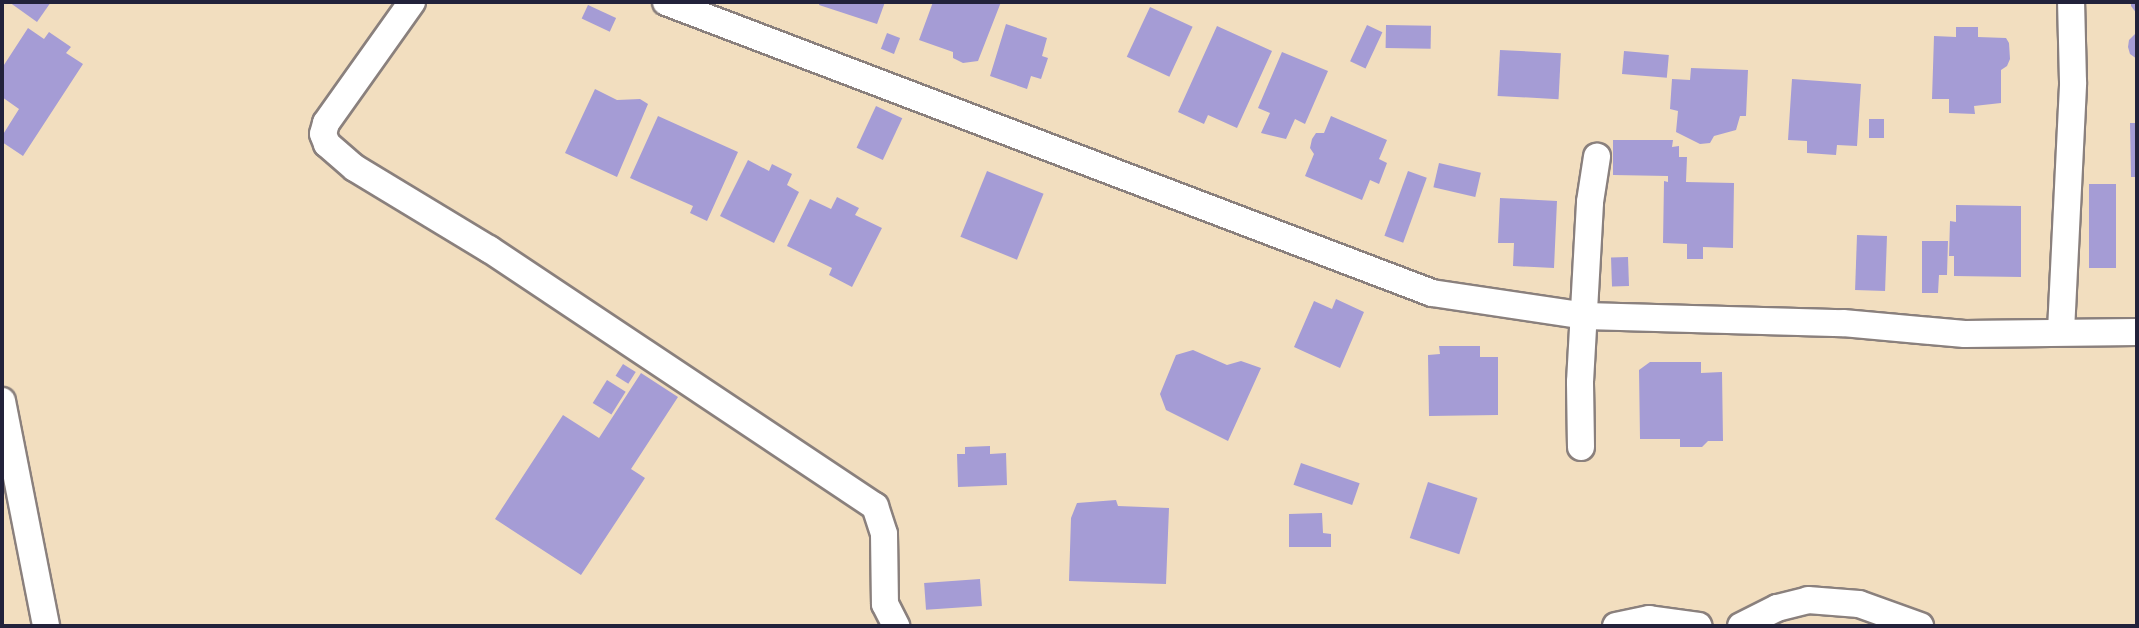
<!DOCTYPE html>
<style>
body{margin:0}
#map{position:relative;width:2139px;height:628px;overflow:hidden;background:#f2debf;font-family:"Playpen Sans",sans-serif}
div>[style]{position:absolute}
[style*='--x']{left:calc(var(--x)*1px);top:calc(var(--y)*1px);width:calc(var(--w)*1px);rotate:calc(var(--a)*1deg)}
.building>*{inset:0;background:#a59cd5;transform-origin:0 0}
.roads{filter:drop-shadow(2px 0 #8a807d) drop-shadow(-2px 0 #8a807d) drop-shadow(0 2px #8a807d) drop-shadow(0 -2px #8a807d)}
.minor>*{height:26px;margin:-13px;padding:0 13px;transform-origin:13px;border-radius:13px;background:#fff}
span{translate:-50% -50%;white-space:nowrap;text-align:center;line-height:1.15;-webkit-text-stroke:6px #fcf5e5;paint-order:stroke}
.frame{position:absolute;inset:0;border:4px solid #22223b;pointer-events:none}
</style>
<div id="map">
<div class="building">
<div style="clip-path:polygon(9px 2px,51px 2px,37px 22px)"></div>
<div style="clip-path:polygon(820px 2px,885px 2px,877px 24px,819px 5px)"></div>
<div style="clip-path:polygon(933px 2px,1001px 2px,978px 61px,963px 63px,953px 58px,953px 52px,919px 40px)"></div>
<div style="clip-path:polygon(2131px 2px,2137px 2px,2137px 14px,2131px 6px)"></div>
<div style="left:588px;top:5px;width:31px;height:15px;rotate:25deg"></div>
<div style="left:1150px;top:7px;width:47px;height:55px;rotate:25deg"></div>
<div style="clip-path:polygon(1006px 24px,1047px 38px,1042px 56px,1048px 58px,1041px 79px,1031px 76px,1027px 89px,990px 76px)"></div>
<div style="left:1367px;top:25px;width:17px;height:40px;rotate:25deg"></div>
<div style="left:1386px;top:25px;width:45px;height:23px;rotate:1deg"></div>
<div style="clip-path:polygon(1217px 26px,1272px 51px,1237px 128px,1208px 115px,1204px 124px,1178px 112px)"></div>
<div style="clip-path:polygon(1956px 27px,1978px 27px,1978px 37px,2006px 38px,2009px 43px,2010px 59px,2007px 66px,2001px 70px,2001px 103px,1974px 106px,1975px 114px,1949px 113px,1949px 99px,1932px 99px,1934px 36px,1956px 37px)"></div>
<div style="clip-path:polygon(28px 28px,44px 39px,49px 32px,71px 47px,66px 53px,83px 64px,23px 156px,2px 142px,2px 136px,19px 109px,2px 97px,2px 68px)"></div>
<div style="clip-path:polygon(2137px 32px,2137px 59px,2130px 54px,2128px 47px,2129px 40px)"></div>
<div style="left:887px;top:33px;width:14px;height:17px;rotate:21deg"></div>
<div style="left:1500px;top:50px;width:61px;height:46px;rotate:3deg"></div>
<div style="left:1624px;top:51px;width:45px;height:23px;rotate:5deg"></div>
<div style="clip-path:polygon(1282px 52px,1328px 71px,1305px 124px,1295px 119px,1286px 139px,1261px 133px,1270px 113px,1258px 108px)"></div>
<div style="clip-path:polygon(1691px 68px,1748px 70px,1746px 116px,1740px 116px,1736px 130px,1714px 136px,1710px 143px,1700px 144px,1676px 132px,1678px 111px,1670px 109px,1672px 79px,1690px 80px)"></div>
<div style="clip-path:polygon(1792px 79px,1861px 84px,1857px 146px,1837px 145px,1836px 155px,1807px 153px,1807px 141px,1788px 140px)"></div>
<div style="clip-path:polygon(595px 89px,617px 100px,640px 99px,648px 104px,617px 177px,565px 153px)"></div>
<div style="left:876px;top:106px;width:29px;height:46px;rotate:25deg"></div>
<div style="clip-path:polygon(658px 116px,738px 152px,707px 221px,690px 213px,693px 206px,630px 178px)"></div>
<div style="clip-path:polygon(1331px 116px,1387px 140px,1379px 159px,1387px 163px,1379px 184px,1370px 180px,1362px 200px,1305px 176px,1314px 154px,1310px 148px,1312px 139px,1316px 133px,1324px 133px)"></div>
<div style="left:1869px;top:119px;width:15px;height:19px"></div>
<div style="clip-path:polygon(2130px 123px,2137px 123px,2137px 177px,2131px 177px)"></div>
<div style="clip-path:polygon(1613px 140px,1673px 140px,1672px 147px,1679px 146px,1679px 157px,1687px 157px,1686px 182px,1734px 183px,1733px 248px,1703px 247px,1703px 259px,1687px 259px,1687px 244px,1663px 243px,1664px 181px,1668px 182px,1668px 176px,1613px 175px)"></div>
<div style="clip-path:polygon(748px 160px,769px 171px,772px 164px,792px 174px,787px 185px,799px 192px,774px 243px,720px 216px)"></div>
<div style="left:1439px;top:163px;width:43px;height:25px;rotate:13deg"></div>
<div style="left:987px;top:171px;width:61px;height:71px;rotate:22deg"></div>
<div style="left:1408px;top:171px;width:20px;height:69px;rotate:20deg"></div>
<div style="left:2089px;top:184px;width:27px;height:84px"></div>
<div style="clip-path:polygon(837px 197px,859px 208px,855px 215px,882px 228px,852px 287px,829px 275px,832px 268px,787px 246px,810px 199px,831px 209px)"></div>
<div style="clip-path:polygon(1500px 198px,1557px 201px,1554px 268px,1513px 266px,1514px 243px,1498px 243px)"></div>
<div style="clip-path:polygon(1956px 205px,2021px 206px,2021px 277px,1954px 276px,1954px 256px,1949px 256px,1950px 221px,1956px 222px)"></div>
<div style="left:1857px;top:235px;width:30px;height:55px;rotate:2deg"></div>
<div style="clip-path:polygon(1922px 241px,1948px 241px,1947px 275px,1939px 275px,1938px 293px,1922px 293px)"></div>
<div style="left:1628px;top:257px;width:29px;height:17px;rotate:88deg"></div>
<div style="clip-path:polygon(1336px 299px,1364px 312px,1340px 368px,1294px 347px,1314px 301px,1332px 309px)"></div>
<div style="clip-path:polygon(1439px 346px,1480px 346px,1480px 357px,1498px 357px,1498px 415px,1429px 416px,1428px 355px,1440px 354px)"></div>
<div style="clip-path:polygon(1193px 350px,1227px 365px,1241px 361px,1261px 368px,1228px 441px,1166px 410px,1160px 394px,1176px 355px)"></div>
<div style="clip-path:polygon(1650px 362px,1701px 362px,1701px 373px,1722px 372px,1723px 441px,1708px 441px,1702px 447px,1680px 447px,1680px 439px,1640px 439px,1639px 370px)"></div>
<div style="left:623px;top:364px;width:15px;height:14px;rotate:32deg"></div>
<div style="clip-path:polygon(641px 373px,678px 397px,631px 469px,645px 478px,581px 575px,495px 519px,563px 415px,599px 438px)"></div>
<div style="left:607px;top:380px;width:22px;height:27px;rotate:32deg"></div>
<div style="clip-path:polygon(990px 446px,990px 454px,1006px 453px,1007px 485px,958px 487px,957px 454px,965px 454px,965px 447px)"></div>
<div style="left:1301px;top:463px;width:62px;height:23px;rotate:19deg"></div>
<div style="left:1428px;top:482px;width:52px;height:59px;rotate:18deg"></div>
<div style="clip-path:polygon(1116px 500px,1118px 506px,1169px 508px,1166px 584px,1069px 581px,1071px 518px,1077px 503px)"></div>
<div style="clip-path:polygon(1322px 513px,1323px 533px,1331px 534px,1331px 547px,1289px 547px,1289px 514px)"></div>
<div style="left:980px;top:579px;width:27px;height:56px;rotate:86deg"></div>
</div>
<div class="roads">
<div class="minor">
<div style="--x:412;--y:2;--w:148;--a:125.4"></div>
<div style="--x:326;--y:123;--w:11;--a:105"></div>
<div style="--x:323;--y:134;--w:11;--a:68"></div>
<div style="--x:327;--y:144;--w:37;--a:41"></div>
<div style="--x:355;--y:168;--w:157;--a:31.2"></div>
<div style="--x:489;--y:249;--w:464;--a:33.7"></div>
<div style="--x:875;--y:506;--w:29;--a:72"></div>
<div style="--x:884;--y:534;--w:70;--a:89.2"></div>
<div style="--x:885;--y:604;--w:25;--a:63"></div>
<div style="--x:666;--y:2;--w:819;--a:20.8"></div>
<div style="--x:1432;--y:293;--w:155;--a:8.5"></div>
<div style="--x:1585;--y:316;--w:258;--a:1.6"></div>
<div style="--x:1843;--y:323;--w:122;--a:5.2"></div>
<div style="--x:1965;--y:334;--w:172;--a:-0.7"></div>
<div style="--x:2061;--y:331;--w:249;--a:-87.2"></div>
<div style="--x:2073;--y:82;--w:80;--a:-91.4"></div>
<div style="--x:2;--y:401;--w:229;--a:78.9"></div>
<div style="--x:1581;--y:447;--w:65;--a:-90.9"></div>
<div style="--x:1580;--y:382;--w:180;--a:-86.8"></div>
<div style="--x:1590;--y:202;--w:46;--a:-81.2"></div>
<div style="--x:1616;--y:626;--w:34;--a:-12"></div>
<div style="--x:1649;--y:619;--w:50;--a:8"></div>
<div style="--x:1741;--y:626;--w:40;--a:-26.6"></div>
<div style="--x:1777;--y:608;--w:32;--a:-14"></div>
<div style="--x:1808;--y:600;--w:51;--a:4.5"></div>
<div style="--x:1859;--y:604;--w:65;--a:19.8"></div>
</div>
</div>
<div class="frame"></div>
</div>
